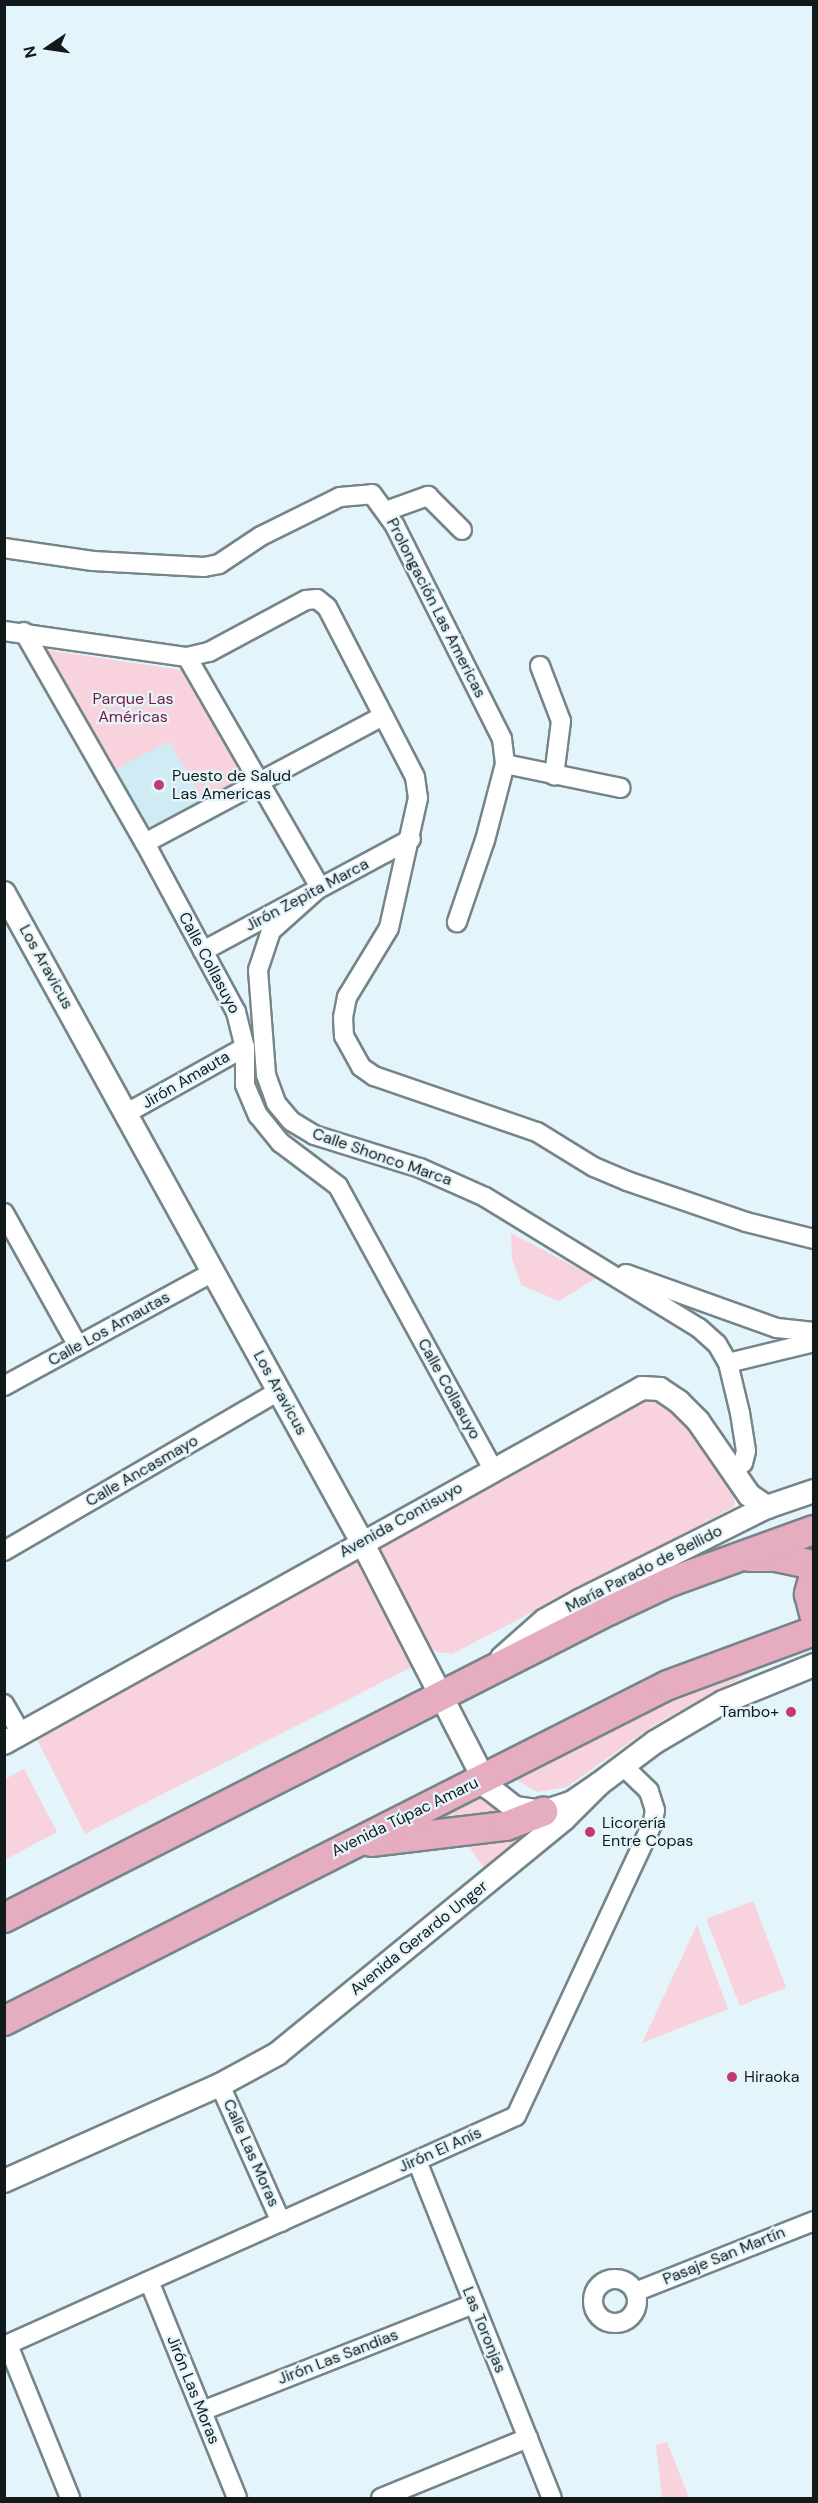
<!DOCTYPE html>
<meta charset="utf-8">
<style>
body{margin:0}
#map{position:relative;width:818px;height:2503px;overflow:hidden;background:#e3f5fa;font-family:"DM Sans",sans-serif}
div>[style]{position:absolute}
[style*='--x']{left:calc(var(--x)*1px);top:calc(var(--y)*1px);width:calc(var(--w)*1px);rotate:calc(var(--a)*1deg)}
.built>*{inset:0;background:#d0ebf3}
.green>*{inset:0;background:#f8d2dc;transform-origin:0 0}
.roads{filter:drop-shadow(2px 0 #75858a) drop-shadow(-2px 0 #75858a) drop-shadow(0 2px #75858a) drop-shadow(0 -2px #75858a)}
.minor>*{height:18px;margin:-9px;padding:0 9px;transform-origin:9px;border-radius:9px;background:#fff}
.minor>.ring{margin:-9px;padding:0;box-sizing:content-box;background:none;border:18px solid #fff;border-radius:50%}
.tertiary>*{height:22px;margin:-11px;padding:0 11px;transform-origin:11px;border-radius:11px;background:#fff}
.primary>*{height:28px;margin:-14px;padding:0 14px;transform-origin:14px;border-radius:14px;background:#e5adbf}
.dots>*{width:16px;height:16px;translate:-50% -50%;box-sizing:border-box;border:3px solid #e3f5fa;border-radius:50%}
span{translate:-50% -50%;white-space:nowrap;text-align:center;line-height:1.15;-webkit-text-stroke:4.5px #e3f5fa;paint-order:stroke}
.street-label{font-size:16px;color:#12191b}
.park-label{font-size:16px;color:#7a1642}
.poi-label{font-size:16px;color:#12191b}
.left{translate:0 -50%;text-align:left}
.right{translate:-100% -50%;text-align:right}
.frame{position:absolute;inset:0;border:6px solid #12191b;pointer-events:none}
.north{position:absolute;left:18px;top:18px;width:60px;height:60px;-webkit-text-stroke:4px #e3f5fa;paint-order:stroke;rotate:257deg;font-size:16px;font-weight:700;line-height:24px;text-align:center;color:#12191b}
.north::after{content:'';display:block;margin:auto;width:21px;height:27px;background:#12191b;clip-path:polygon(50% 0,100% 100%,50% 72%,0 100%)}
</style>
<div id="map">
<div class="built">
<div style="clip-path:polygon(169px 740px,203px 800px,156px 826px,146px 825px,115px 769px)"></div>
</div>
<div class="green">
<div style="clip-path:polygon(47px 650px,188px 671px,249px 775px,203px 800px,169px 741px,115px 769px)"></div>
<div style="clip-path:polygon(511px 1233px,596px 1278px,559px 1301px,521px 1285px,512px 1258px)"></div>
<div style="clip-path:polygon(649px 1392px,683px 1415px,734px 1492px,734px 1507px,452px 1654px,438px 1652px,428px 1645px,373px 1544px)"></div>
<div style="left:357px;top:1557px;width:123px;height:368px;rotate:63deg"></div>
<div style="clip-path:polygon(751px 1666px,751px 1672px,651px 1727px,567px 1787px,537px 1792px,517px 1780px,530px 1770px,687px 1691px)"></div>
<div style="clip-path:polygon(24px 1769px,57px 1832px,5px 1860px,5px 1779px)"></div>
<div style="clip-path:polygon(486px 1794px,514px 1816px,420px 1828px)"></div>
<div style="clip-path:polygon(550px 1820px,487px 1872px,463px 1838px)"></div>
<div style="left:753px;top:1901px;width:93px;height:50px;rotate:69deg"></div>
<div style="clip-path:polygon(697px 1925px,728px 2009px,642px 2043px)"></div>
<div style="clip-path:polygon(667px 2442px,689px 2498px,662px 2498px,656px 2445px)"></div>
</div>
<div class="roads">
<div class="minor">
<div style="--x:386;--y:511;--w:45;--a:-19.7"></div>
<div style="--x:428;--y:496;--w:48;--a:45"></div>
<div style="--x:4;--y:548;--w:90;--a:8.3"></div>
<div style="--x:93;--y:561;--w:111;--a:3.1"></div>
<div style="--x:204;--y:567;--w:15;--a:-11"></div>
<div style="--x:219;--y:564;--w:50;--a:-33.7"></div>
<div style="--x:261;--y:536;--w:88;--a:-26.3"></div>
<div style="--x:340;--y:497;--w:32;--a:-5"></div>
<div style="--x:372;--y:494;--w:39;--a:54"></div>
<div style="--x:395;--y:526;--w:238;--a:63.3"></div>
<div style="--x:502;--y:739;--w:25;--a:83"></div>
<div style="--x:505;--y:764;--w:79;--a:104.7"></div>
<div style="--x:485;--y:840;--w:87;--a:108.9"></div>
<div style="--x:4;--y:631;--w:185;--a:8.1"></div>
<div style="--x:187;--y:657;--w:23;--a:-13"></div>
<div style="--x:209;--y:652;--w:110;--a:-28.2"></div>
<div style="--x:306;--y:600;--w:11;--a:-5"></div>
<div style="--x:317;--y:599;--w:13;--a:39"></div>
<div style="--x:327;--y:607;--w:191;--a:62.6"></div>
<div style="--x:415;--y:777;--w:21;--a:82"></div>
<div style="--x:418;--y:798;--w:133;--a:102.6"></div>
<div style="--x:389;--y:928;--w:81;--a:121.3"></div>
<div style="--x:347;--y:997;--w:20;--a:101"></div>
<div style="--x:343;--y:1017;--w:19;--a:87"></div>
<div style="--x:344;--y:1036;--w:35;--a:61"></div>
<div style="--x:361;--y:1067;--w:16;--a:35"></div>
<div style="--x:374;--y:1076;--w:172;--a:19"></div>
<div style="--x:537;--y:1132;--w:67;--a:31.6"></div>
<div style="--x:594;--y:1167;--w:36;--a:23"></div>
<div style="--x:627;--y:1181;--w:126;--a:19"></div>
<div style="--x:746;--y:1222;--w:70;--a:14"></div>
<div style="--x:24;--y:632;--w:243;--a:60.2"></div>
<div style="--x:145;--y:843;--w:192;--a:61.7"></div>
<div style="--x:236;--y:1012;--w:36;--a:76"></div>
<div style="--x:245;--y:1047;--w:38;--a:90"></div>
<div style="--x:245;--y:1085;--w:33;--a:67"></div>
<div style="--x:258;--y:1115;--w:36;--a:51"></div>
<div style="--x:281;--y:1143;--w:71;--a:37"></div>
<div style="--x:338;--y:1186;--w:323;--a:61.3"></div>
<div style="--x:187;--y:657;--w:266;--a:60"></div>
<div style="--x:320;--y:887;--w:66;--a:138.1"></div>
<div style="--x:271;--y:931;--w:41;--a:108.4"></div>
<div style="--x:258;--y:970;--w:105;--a:85.6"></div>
<div style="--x:266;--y:1075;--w:30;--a:70"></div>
<div style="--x:276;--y:1103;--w:23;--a:50"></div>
<div style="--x:291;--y:1121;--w:27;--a:31"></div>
<div style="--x:314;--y:1135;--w:111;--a:17.3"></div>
<div style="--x:420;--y:1168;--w:71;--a:24"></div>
<div style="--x:485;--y:1197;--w:251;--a:31.5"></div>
<div style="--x:699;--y:1328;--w:24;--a:42"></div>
<div style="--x:717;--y:1344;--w:22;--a:60"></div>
<div style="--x:728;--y:1363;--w:51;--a:76.5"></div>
<div style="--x:740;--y:1413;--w:38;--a:81"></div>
<div style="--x:746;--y:1451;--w:12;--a:104"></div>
<div style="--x:743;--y:1463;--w:11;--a:142"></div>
<div style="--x:540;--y:666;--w:59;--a:69.1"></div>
<div style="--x:561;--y:721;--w:55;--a:97.3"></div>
<div style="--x:505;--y:764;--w:118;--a:11.7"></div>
<div style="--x:145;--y:843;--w:270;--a:-28.1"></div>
<div style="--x:203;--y:951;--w:236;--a:-28.3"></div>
<div style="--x:127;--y:1113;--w:135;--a:-29.2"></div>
<div style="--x:4;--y:1213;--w:152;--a:60.9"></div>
<div style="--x:626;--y:1274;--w:160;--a:19.7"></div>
<div style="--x:777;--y:1328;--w:37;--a:6"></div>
<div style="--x:728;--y:1363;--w:89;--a:-13.7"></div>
<div style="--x:4;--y:1386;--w:238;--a:-28.6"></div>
<div style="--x:4;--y:1551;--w:318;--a:-30.2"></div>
<div style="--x:4;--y:1704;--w:34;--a:60"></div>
<div style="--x:220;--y:2085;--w:150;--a:66"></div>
<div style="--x:417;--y:2161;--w:363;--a:68.2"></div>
<div class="ring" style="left:593px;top:2279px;width:26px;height:26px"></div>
<div style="--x:149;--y:2281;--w:234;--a:67.9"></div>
<div style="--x:635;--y:2292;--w:193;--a:-21.6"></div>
<div style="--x:8;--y:2345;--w:165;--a:67.9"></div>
<div style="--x:4;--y:2346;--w:561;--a:-24.19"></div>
<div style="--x:516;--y:2116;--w:324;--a:-65"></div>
<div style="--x:653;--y:1822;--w:12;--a:-81"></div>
<div style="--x:655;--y:1810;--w:20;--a:-108"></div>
<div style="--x:649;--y:1791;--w:36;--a:-136"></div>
<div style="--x:202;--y:2411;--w:292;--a:-21.5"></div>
<div style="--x:381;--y:2498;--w:159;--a:-22.2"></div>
</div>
<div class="tertiary">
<div style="--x:4;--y:893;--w:741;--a:61.12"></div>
<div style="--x:362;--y:1542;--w:276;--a:62.8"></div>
<div style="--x:488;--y:1787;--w:34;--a:38"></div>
<div style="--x:515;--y:1808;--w:28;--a:8"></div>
<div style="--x:543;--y:1812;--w:29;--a:-18"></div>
<div style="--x:571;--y:1803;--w:34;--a:-34"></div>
<div style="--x:502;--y:1658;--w:57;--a:-41.5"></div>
<div style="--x:545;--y:1620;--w:39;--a:-29"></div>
<div style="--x:579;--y:1601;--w:210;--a:-26.6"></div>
<div style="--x:767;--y:1507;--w:50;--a:-18.8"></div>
<div style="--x:4;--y:1743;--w:730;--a:-29.09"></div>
<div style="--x:642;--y:1388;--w:18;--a:3"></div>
<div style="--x:660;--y:1389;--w:23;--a:34"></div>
<div style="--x:679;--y:1402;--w:27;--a:45"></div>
<div style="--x:698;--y:1421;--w:90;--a:55.4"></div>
<div style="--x:749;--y:1495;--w:22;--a:34"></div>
<div style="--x:4;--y:2181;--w:236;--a:-24"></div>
<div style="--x:220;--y:2085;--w:65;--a:-28.5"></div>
<div style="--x:277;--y:2054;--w:371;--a:-39.3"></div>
<div style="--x:564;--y:1819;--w:49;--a:-45"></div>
<div style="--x:599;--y:1784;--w:70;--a:-36.9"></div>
<div style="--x:655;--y:1742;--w:79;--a:-30.5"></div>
<div style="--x:723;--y:1702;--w:98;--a:-22.1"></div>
</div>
<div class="primary">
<div style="--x:750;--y:1557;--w:26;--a:0"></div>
<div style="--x:776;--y:1557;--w:39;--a:12"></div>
<div style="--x:814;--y:1575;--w:20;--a:105"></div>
<div style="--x:809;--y:1594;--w:21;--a:76"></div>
<div style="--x:371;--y:1842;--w:136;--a:-6.8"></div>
<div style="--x:506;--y:1826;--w:40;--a:-21"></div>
<div style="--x:4;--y:1918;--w:678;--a:-26.94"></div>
<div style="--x:608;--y:1611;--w:68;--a:-25.1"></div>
<div style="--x:670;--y:1582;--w:153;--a:-19.9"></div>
<div style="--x:4;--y:2021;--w:744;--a:-26.84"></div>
<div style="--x:668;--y:1685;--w:156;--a:-20.3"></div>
</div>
</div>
<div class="dots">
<div style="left:159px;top:785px;background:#c43971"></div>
<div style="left:791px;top:1712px;background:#c43971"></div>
<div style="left:590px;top:1832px;background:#c43971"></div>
<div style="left:732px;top:2077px;background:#c43971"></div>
</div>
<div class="street-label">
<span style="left:436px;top:608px;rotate:63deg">Prolongación Las Americas</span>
<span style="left:307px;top:895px;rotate:-28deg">Jirón Zepita Marca</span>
<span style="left:209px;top:963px;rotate:62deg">Calle Collasuyo</span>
<span style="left:46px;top:967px;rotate:61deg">Los Aravicus</span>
<span style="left:186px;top:1080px;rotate:-30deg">Jirón Amauta</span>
<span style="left:382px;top:1157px;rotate:19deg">Calle Shonco Marca</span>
<span style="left:109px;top:1329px;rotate:-29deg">Calle Los Amautas</span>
<span style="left:449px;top:1389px;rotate:61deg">Calle Collasuyo</span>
<span style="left:280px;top:1393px;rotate:61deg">Los Aravicus</span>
<span style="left:142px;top:1471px;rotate:-30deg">Calle Ancasmayo</span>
<span style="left:401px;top:1520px;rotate:-29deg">Avenida Contisuyo</span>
<span style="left:644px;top:1569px;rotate:-27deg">María Parado de Bellido</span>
<span style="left:405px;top:1817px;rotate:-26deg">Avenida Túpac Amaru</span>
<span style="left:419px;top:1938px;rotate:-39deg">Avenida Gerardo Unger</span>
<span style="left:440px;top:2150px;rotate:-24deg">Jirón El Anís</span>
<span style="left:251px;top:2153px;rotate:66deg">Calle Las Moras</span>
<span style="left:724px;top:2256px;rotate:-22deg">Pasaje San Martín</span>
<span style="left:484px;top:2330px;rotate:68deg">Las Toronjas</span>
<span style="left:338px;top:2357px;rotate:-21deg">Jirón Las Sandias</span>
<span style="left:193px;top:2390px;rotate:68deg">Jirón Las Moras</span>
</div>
<div class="park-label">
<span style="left:133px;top:708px">Parque Las<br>Américas</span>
</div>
<div class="poi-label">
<span class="left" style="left:172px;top:785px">Puesto de Salud<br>Las Americas</span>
<span class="right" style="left:779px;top:1712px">Tambo+</span>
<span class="left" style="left:602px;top:1832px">Licorería<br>Entre Copas</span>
<span class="left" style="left:744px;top:2077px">Hiraoka</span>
</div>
<div class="frame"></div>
<div class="north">N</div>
</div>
